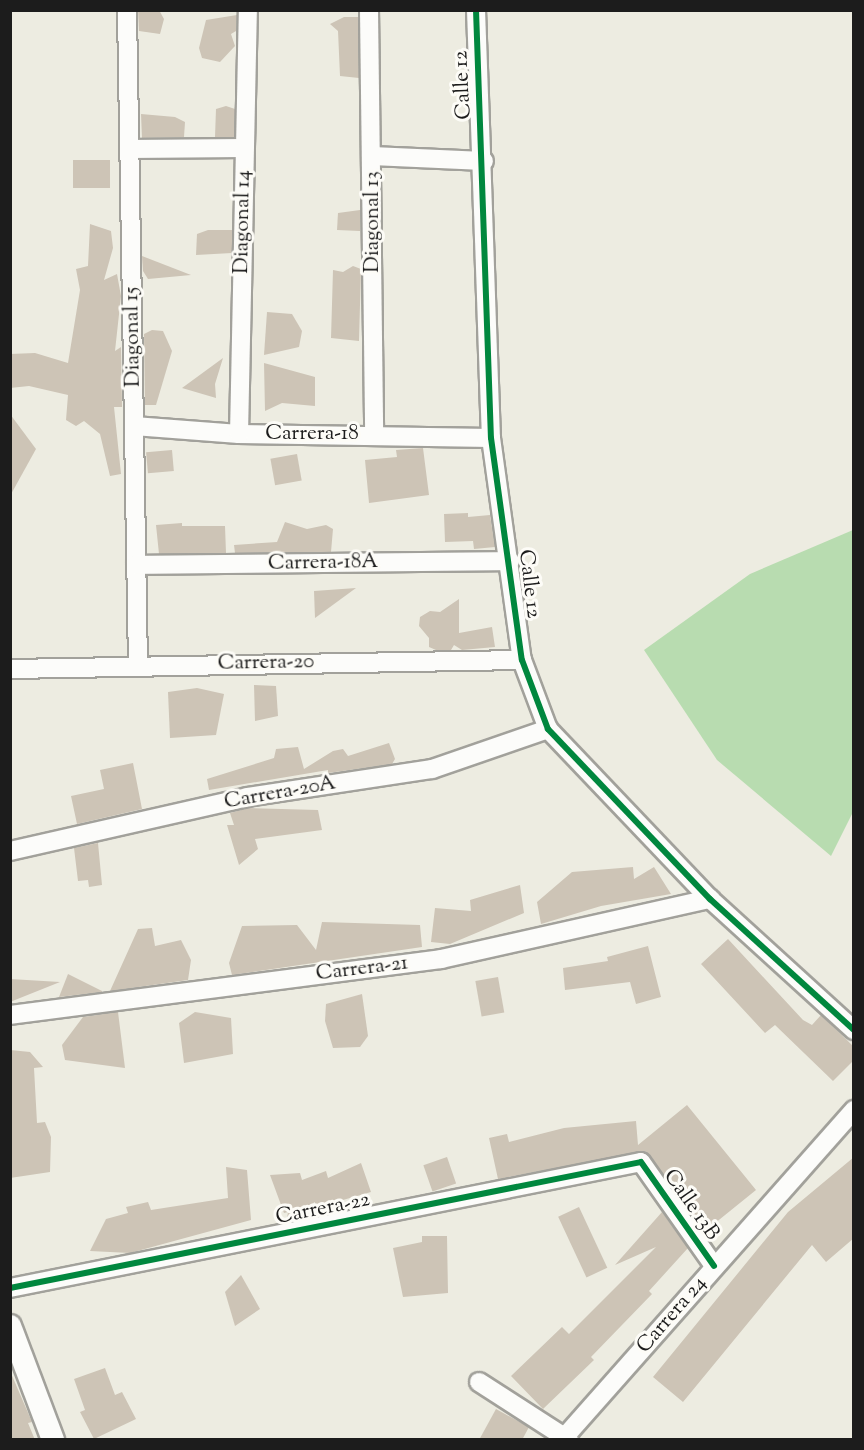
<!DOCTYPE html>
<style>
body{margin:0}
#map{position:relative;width:864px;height:1450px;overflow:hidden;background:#edece1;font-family:"Sorts Mill Goudy",serif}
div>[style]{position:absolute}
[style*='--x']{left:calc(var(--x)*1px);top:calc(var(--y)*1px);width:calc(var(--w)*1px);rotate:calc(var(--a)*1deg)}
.green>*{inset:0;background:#b8dcb0}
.building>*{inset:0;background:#cdc4b6;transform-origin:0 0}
.roads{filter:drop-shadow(2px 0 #a2a19b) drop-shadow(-2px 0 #a2a19b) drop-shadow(0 2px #a2a19b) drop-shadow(0 -2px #a2a19b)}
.minor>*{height:18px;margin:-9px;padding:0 9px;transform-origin:9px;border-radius:9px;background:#fcfcfa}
.tertiary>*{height:22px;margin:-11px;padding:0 11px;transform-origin:11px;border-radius:11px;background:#fcfcfa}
.cycleway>*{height:6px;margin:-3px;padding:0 3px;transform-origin:3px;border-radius:3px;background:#00873e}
span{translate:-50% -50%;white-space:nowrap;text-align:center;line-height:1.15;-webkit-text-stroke:6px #fdfcf7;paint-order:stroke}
.street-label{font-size:21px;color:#1c1c1c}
.frame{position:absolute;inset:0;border:12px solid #1c1c1c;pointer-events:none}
</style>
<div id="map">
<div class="green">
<div style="clip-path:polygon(853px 530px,853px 812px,831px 856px,717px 760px,644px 650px,750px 574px)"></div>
</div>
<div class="building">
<div style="clip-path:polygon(138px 10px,159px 10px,164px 19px,160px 34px,139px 31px)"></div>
<div style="clip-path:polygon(237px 15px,236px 31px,231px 34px,235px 46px,220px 62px,202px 58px,199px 48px,206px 20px)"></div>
<div style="clip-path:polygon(344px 17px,358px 17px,359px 78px,340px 76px,338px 31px,330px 24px)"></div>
<div style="clip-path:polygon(226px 106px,235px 109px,234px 137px,215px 137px,216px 109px)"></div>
<div style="clip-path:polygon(141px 114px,175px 117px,185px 122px,184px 137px,142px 138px)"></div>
<div style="left:110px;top:160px;width:28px;height:37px;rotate:90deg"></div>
<div style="clip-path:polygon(360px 210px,360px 231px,337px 230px,338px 213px)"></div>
<div style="clip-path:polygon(90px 224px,111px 231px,113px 248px,104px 280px,117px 274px,121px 296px,115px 351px,121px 347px,122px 407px,114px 407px,121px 474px,110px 476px,100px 434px,84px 421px,76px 426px,66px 420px,68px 395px,29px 386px,10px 388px,10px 354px,35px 353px,68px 363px,80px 290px,76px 269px,88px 266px)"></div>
<div style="clip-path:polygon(208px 230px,232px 230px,232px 253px,196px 255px,197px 234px)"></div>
<div style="clip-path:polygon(142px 256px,191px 275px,148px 279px,143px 271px)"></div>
<div style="clip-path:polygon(353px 266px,361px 269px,359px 341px,331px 338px,333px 270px,343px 272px)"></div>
<div style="clip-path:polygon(267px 312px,292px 314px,302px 331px,299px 347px,264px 355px)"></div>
<div style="clip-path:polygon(152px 330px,163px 331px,172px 351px,156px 405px,145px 405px,144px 334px)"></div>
<div style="clip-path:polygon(223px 358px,215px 384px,216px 398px,182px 388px)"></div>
<div style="clip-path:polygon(264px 363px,315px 377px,315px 406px,282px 403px,265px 411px)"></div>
<div style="clip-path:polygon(10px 414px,36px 449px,10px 496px)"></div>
<div style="clip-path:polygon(423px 448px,429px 495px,369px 503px,365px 460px,397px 457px,396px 450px)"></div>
<div style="left:172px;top:450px;width:21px;height:26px;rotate:85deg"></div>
<div style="left:297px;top:454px;width:27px;height:27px;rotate:80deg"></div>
<div style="clip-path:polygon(468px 513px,468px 517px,490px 515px,495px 547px,474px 549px,473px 541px,445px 542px,444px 514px)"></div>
<div style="clip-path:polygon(285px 522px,307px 529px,326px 525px,333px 529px,331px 552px,235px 553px,234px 545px,277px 542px)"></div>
<div style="clip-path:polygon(182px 523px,182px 526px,225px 526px,226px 553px,159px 554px,156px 525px)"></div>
<div style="clip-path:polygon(356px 588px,315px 618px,314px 591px)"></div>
<div style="clip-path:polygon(459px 599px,459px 633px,492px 627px,495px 647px,462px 650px,454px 645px,451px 650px,436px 650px,429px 647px,429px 638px,419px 626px,420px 617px,430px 611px,440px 612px)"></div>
<div style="clip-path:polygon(254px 685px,276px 686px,278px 716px,255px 721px)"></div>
<div style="clip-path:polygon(197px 688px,224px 694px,216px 735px,170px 738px,168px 692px)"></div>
<div style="clip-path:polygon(389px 743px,395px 759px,392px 764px,328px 773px,328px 770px,209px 790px,207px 779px,274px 758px,276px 749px,298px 747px,304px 769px,333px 751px,343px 749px,348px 756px)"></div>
<div style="clip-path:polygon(133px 763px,142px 809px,77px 824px,71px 796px,104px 789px,100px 770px)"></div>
<div style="clip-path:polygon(249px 808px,318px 810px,322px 830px,255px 839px,258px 849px,239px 865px,227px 825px,234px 825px,230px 813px)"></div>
<div style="clip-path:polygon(98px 843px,102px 885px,89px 887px,88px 880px,78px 881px,74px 848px)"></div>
<div style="clip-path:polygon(633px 867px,634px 879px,654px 867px,671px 894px,601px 906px,541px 924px,537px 902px,572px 872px)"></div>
<div style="clip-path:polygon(520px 885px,524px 913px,450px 944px,431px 942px,435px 908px,471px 911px,470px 900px)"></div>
<div style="clip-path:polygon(322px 922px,420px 925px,422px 947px,232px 975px,229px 963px,242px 926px,297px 925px,316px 950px)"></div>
<div style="clip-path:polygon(152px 928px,155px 946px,181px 940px,191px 960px,188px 980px,110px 991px,138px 929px)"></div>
<div style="clip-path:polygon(728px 939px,803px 1020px,812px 1025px,821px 1015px,854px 1047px,854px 1060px,833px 1081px,775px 1025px,765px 1033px,701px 964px)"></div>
<div style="clip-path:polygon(648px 946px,661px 997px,636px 1004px,630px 982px,565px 990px,563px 968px,608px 961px,607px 957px)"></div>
<div style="clip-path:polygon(68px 974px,102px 991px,102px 992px,59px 997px)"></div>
<div style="left:498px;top:977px;width:36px;height:23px;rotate:80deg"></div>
<div style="clip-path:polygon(10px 979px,60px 982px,10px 1002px)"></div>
<div style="clip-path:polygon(362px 994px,368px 1036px,360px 1047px,333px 1048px,325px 1021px,326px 1004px)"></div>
<div style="clip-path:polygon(118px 1012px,125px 1068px,65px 1060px,62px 1045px,83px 1017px)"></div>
<div style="clip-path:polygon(195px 1012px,231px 1018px,233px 1054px,184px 1063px,179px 1023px)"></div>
<div style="clip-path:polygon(10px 1050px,30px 1052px,43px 1067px,34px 1068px,37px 1123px,45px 1122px,51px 1137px,50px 1172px,10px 1178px)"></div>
<div style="clip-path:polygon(687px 1105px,756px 1190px,704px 1232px,645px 1151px,498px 1179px,489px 1138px,507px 1134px,509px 1142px,564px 1128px,636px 1121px,638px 1145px)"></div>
<div style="left:447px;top:1157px;width:28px;height:25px;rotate:71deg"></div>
<div style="clip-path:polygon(854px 1157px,854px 1238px,826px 1262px,812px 1245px,683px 1402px,653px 1377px,788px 1212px)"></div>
<div style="clip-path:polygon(361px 1163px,371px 1192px,315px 1208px,315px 1202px,287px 1218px,288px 1212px,284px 1213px,270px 1175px,300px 1173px,302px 1180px,326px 1171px,328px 1178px)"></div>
<div style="clip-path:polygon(226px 1167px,247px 1170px,251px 1220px,130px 1253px,90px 1251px,106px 1219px,128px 1213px,126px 1207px,148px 1202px,151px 1210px,228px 1198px)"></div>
<div style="left:579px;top:1207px;width:67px;height:23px;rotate:65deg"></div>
<div style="clip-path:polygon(662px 1212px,688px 1248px,649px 1291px,652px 1294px,591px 1357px,594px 1360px,543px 1409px,511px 1376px,562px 1327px,569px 1334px,656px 1247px,615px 1265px)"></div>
<div style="clip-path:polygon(422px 1236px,447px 1236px,448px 1293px,403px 1297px,393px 1248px,422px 1242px)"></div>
<div style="clip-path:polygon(241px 1275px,260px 1309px,235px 1326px,225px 1292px)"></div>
<div style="clip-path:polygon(105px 1368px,115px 1395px,122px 1392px,136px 1419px,94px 1439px,80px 1412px,85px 1410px,74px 1379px)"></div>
<div style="clip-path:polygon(10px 1371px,32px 1422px,28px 1423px,35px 1440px,10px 1440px)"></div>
<div style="clip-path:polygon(496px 1409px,529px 1427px,522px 1440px,479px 1440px)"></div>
</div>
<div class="roads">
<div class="minor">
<div style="--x:127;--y:10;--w:654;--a:89.04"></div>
<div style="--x:369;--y:10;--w:424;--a:89.3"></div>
<div style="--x:476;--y:10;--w:428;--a:88"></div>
<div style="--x:491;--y:438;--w:224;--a:82.1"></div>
<div style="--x:522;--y:660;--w:74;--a:69.4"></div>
<div style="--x:548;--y:729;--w:235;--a:46.4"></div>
<div style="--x:710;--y:899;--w:195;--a:42.3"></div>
<div style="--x:129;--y:149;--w:115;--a:-0.5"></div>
<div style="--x:372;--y:156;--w:112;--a:2.6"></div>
<div style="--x:134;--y:426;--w:105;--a:4.4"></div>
<div style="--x:239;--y:434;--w:252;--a:0.9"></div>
<div style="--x:239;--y:434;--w:424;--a:-88.8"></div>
<div style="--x:136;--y:565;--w:374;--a:-0.6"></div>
<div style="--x:10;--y:669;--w:512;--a:-1.01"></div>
<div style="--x:10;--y:851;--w:243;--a:-12.8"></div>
<div style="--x:247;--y:797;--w:187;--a:-8.6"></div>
<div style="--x:432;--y:769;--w:123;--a:-19"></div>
<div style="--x:10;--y:1015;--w:435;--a:-7.4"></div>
<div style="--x:441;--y:959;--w:276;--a:-12.6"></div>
<div style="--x:10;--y:1288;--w:643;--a:-11.29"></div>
<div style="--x:641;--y:1162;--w:127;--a:54.9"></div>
<div style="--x:479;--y:1382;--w:107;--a:32.8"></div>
<div style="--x:562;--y:1440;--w:441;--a:-48.5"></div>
</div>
<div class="tertiary">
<div style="--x:10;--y:1326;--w:122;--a:69.3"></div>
</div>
</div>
<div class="cycleway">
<div style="--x:476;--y:10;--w:428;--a:88"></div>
<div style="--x:491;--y:438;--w:224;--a:82.1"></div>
<div style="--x:522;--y:660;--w:74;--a:69.4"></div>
<div style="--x:548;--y:729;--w:235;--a:46.4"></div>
<div style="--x:710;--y:899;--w:195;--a:42.3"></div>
<div style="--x:10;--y:1288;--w:643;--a:-11.29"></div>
<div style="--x:641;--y:1162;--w:127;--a:54.9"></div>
</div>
<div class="street-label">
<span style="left:463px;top:85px;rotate:-93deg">Calle 12</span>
<span style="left:243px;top:222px;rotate:-89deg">Diagonal 14</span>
<span style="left:373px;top:222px;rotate:-90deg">Diagonal 13</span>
<span style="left:133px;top:337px;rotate:-91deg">Diagonal 15</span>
<span style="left:312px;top:434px">Carrera-18</span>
<span style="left:323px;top:563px;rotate:-1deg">Carrera-18A</span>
<span style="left:529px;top:584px;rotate:83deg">Calle 12</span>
<span style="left:266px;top:663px;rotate:-1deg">Carrera-20</span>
<span style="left:280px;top:793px;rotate:-10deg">Carrera-20A</span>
<span style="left:362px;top:969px;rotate:-7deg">Carrera-21</span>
<span style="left:691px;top:1205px;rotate:55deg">Calle 13B</span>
<span style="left:323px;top:1209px;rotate:-11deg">Carrera-22</span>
<span style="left:672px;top:1315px;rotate:-49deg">Carrera 24</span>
</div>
<div class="frame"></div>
</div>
